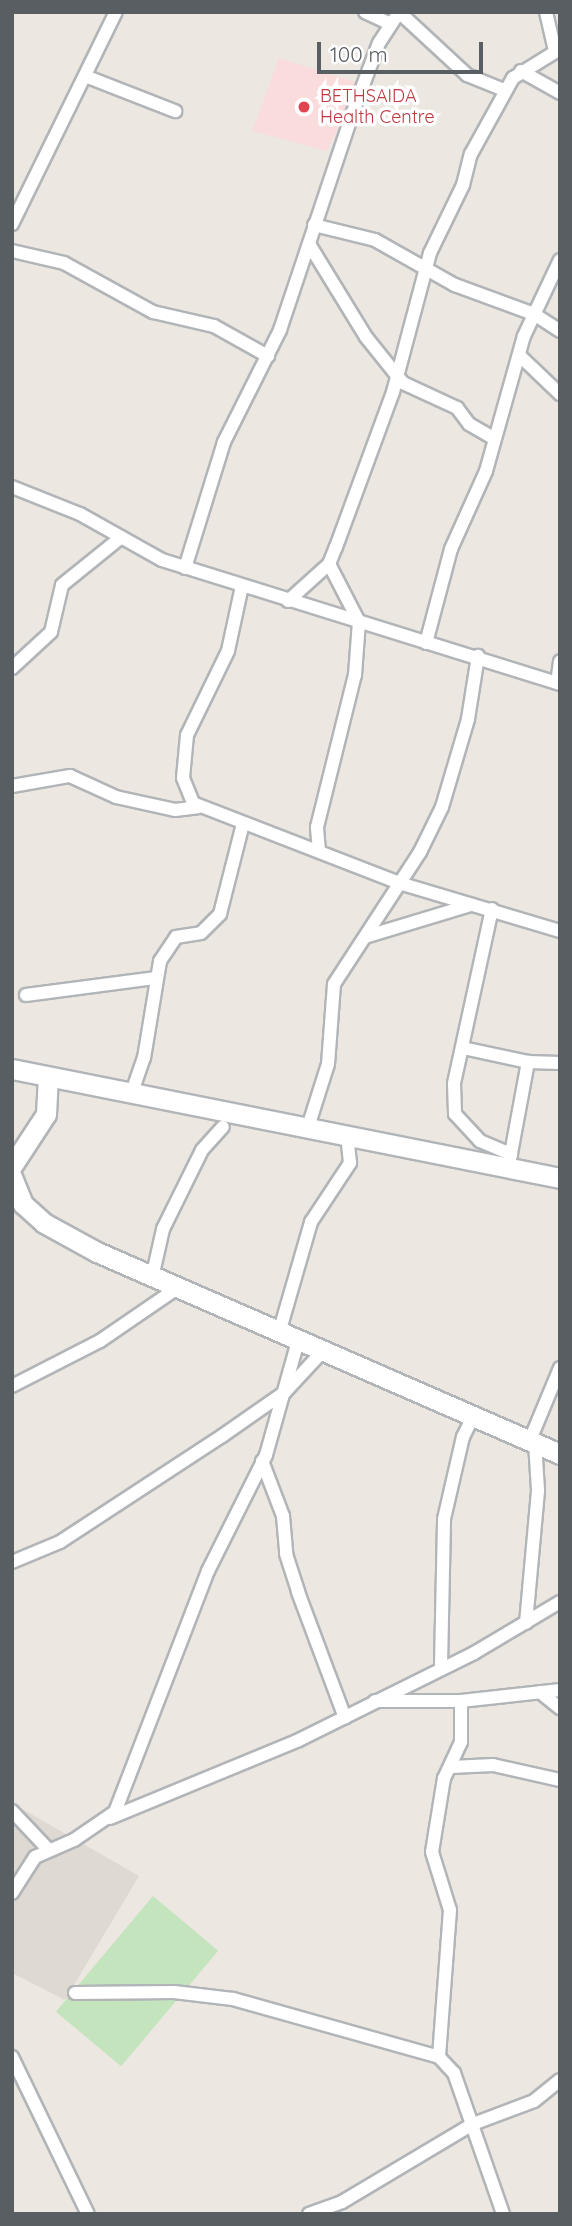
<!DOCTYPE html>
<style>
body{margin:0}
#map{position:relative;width:572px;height:2226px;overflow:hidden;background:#ece8e1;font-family:Quicksand,sans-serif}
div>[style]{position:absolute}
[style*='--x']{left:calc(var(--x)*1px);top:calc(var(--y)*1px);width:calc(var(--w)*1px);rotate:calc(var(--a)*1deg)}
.education>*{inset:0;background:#ded9d2}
.medical>*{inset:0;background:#fadcdd}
.green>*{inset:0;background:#c3e4bd;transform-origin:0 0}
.roads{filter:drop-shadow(2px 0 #b2b5b8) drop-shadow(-2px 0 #b2b5b8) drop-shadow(0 2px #b2b5b8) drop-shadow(0 -2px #b2b5b8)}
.street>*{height:12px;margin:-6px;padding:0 6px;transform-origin:6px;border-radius:6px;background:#fff}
.secondary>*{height:19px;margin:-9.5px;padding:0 9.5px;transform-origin:9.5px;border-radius:9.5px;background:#fff}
.dots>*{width:19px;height:19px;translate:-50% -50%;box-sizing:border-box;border:4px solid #fff;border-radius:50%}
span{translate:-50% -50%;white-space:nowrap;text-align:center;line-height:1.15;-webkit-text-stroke:7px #fff;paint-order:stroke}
.health-label{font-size:18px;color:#be3a42}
.left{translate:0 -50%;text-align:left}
.frame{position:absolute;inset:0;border:14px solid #595e62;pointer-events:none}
.scale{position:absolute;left:317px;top:42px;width:166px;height:32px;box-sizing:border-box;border:4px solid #595e62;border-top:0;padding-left:9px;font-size:21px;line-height:24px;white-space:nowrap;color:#595e62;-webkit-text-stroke:5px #fff;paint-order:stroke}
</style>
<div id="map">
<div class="education">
<div style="clip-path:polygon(24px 1810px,139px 1876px,65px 2000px,12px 1973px,12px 1825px)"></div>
</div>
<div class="medical">
<div style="clip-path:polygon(279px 58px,359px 83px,327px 151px,252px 131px)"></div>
</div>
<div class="green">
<div style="left:153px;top:1896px;width:85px;height:151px;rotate:40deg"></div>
</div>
<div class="roads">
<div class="street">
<div style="--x:365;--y:12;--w:26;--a:25"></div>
<div style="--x:399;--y:12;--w:93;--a:42.8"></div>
<div style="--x:467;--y:75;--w:40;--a:22"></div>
<div style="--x:546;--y:12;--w:40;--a:77"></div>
<div style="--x:521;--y:71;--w:45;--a:29.4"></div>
<div style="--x:85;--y:76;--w:97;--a:21.3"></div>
<div style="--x:12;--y:224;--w:236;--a:-63.9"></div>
<div style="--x:314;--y:225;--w:63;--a:13.8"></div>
<div style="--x:375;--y:240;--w:92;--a:29.4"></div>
<div style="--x:455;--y:285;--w:84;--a:20.2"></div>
<div style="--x:534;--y:314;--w:31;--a:33"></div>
<div style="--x:309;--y:244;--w:109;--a:58.5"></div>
<div style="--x:366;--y:337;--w:59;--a:51.2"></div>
<div style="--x:403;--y:383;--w:60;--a:24.8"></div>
<div style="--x:457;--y:408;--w:20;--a:53"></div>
<div style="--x:469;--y:424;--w:28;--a:30"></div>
<div style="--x:12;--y:251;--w:53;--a:13"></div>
<div style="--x:64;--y:263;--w:102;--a:28.8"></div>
<div style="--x:153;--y:312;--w:63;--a:12.9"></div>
<div style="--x:214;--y:326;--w:62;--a:29.1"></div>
<div style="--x:519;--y:355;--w:57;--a:43.6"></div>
<div style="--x:12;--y:487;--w:73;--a:21.7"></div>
<div style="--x:80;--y:514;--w:94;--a:29.3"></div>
<div style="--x:162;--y:560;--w:417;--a:17.3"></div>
<div style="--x:185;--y:568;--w:132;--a:-72.8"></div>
<div style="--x:224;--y:442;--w:125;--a:-63.4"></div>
<div style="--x:280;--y:330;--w:230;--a:-71.5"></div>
<div style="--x:353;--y:112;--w:74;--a:-69.4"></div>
<div style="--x:379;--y:43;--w:37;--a:-57"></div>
<div style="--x:242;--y:586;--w:66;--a:102.2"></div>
<div style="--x:228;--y:651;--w:93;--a:116"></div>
<div style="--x:187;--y:735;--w:43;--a:95.3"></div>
<div style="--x:183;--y:778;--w:27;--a:68"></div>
<div style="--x:193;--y:803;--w:221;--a:21.2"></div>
<div style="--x:399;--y:883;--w:168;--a:16.6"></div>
<div style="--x:288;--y:601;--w:55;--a:-42.1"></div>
<div style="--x:329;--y:564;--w:18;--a:-68"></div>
<div style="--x:336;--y:547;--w:165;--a:-69.8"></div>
<div style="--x:393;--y:392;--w:144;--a:-75.1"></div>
<div style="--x:430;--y:253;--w:76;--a:-64.1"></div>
<div style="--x:463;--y:185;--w:32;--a:-76"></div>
<div style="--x:471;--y:154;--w:87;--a:-61.1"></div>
<div style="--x:513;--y:78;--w:55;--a:-31.7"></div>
<div style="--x:426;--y:643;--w:97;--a:-75.1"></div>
<div style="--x:451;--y:549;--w:85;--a:-65.8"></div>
<div style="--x:486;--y:471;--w:140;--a:-74.3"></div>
<div style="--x:524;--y:336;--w:84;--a:-64.7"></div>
<div style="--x:12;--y:668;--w:53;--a:-42.7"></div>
<div style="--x:51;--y:632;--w:48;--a:-76.8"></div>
<div style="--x:62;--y:585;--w:73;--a:-38.9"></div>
<div style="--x:557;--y:683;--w:22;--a:-82"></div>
<div style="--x:12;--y:786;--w:59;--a:-9.8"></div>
<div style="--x:70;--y:776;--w:51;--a:24.5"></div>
<div style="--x:116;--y:797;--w:60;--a:12.4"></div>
<div style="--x:175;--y:810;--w:23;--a:-7"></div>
<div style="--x:319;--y:851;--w:24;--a:-95"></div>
<div style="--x:317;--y:827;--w:157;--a:-76"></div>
<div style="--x:355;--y:675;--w:53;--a:-85.7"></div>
<div style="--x:359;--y:622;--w:65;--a:-117.3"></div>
<div style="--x:492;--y:909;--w:179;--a:102.3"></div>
<div style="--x:454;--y:1084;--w:30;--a:88"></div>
<div style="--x:455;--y:1114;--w:37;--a:47"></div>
<div style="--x:480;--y:1141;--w:34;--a:23"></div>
<div style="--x:368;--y:936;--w:108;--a:-16.8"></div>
<div style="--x:26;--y:995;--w:131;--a:-7.5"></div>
<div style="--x:463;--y:1048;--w:66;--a:12.2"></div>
<div style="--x:131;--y:1095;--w:39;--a:-71"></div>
<div style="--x:144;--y:1058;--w:98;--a:-80.6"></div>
<div style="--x:160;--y:961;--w:29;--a:-56"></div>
<div style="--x:176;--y:937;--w:25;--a:-9"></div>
<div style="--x:201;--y:933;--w:27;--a:-45"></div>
<div style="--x:220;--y:914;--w:93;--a:-75.7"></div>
<div style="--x:308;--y:1127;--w:66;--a:-72.4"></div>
<div style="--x:328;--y:1064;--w:80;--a:-85.7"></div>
<div style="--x:334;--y:984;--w:158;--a:-56.9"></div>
<div style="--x:420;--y:852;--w:50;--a:-63.9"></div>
<div style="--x:442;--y:807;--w:92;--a:-73.5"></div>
<div style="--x:468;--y:719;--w:64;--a:-81"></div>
<div style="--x:510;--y:1159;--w:99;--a:-79.5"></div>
<div style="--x:528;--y:1062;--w:32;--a:2"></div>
<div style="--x:152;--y:1278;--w:50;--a:-77.3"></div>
<div style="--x:163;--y:1229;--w:88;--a:-63.7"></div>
<div style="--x:202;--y:1150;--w:31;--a:-48"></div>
<div style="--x:279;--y:1333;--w:116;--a:-73.9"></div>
<div style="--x:311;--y:1222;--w:71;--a:-56.5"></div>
<div style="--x:350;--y:1163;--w:28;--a:-96"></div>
<div style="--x:12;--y:1386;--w:99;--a:-27.1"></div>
<div style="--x:100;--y:1341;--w:92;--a:-34.4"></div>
<div style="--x:530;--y:1440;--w:78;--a:-67.4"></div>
<div style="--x:262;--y:1461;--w:59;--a:69.1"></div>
<div style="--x:283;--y:1516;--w:38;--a:85"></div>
<div style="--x:286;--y:1554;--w:40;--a:72"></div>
<div style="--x:298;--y:1592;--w:134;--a:69.5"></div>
<div style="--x:12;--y:1562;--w:52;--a:-22.6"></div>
<div style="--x:60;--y:1542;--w:194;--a:-33.2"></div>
<div style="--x:222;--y:1436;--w:77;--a:-34.9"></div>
<div style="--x:285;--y:1392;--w:56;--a:-47.2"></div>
<div style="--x:526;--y:1623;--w:134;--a:-84.8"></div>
<div style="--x:538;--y:1490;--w:48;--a:-93.6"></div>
<div style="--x:441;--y:1665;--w:146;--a:-88.8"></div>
<div style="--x:444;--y:1519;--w:84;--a:-77"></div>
<div style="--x:463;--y:1437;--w:25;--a:-64"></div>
<div style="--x:540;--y:1692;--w:26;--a:39"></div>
<div style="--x:375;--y:1701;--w:86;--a:0"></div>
<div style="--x:461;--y:1701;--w:100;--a:-6.3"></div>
<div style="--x:461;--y:1701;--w:41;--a:90"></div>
<div style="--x:461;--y:1742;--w:40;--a:115"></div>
<div style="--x:444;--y:1778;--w:75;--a:99.2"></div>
<div style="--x:432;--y:1852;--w:61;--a:72.8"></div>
<div style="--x:450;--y:1910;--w:147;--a:94.3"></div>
<div style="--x:439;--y:2057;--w:22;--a:47"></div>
<div style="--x:454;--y:2073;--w:149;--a:70.8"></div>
<div style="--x:451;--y:1767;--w:42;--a:-2.7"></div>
<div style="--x:493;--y:1765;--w:69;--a:12.6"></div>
<div style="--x:12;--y:1811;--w:51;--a:46.6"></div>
<div style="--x:110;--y:1818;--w:204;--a:-22.4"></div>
<div style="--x:299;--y:1740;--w:195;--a:-26.4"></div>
<div style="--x:474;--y:1653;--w:100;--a:-30.7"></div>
<div style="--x:12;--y:1893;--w:43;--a:-57.4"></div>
<div style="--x:35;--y:1857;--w:43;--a:-23.6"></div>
<div style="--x:74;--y:1840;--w:50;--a:-34.3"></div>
<div style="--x:115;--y:1812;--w:258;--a:-68.9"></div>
<div style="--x:208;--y:1571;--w:130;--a:-63.4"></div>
<div style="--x:266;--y:1455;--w:118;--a:-74.3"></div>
<div style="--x:75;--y:1993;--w:99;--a:-0.6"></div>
<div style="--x:174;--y:1992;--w:59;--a:6.8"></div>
<div style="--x:233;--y:1999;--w:214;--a:15.7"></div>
<div style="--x:12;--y:2057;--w:174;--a:64.2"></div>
<div style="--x:309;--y:2214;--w:35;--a:-20"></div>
<div style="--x:342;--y:2202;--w:152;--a:-30.8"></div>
<div style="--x:473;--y:2124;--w:65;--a:-20.7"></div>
<div style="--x:534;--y:2101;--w:33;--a:-39"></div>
</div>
<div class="secondary">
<div style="--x:12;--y:1069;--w:559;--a:11.25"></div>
<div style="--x:12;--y:1166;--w:62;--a:-56.8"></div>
<div style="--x:46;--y:1114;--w:34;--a:-87"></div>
<div style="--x:12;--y:1177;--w:29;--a:68"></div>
<div style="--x:23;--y:1204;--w:28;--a:42"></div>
<div style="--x:44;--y:1223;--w:60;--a:28.7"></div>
<div style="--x:97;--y:1252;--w:505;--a:23.57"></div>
</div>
</div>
<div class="dots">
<div style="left:304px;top:107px;background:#e0444e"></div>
</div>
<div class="health-label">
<span class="left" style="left:320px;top:107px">BETHSAIDA<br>Health Centre</span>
</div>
<div class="frame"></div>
<div class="scale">100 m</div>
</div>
